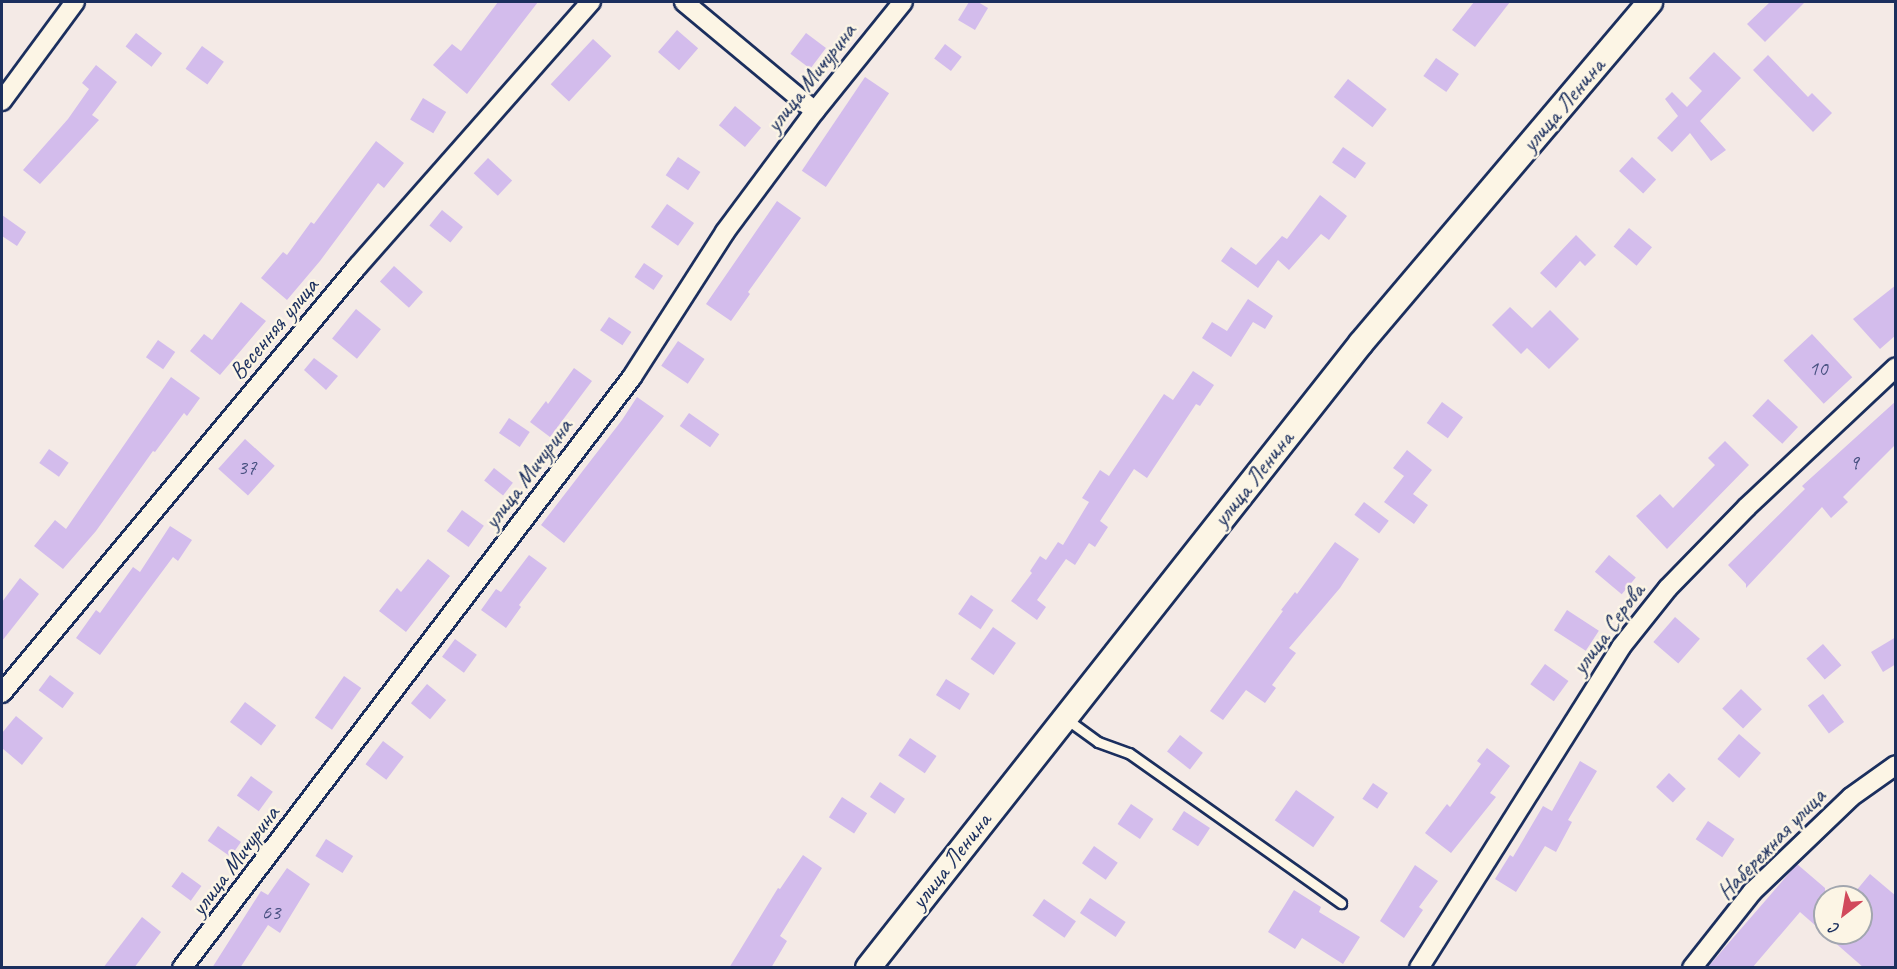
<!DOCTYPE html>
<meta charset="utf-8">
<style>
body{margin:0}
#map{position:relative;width:1897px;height:969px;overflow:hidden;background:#f4eae6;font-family:Caveat,sans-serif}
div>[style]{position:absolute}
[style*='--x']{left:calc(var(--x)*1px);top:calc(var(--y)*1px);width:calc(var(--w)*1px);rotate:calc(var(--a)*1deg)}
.building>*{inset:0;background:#d3bcec;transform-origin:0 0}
.roads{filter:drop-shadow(2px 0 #1b2f5e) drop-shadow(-2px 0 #1b2f5e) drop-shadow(0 2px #1b2f5e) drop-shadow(0 -2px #1b2f5e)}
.service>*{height:9px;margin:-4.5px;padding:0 4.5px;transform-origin:4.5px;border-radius:4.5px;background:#fcf5e5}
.minor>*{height:18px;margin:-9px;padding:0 9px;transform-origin:9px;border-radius:9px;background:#fcf5e5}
.secondary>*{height:24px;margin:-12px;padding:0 12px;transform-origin:12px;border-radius:12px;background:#fcf5e5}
span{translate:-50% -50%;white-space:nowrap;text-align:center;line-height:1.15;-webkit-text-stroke:5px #fcf5e5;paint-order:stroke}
.number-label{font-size:21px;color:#495282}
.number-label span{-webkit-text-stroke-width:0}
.street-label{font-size:24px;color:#1b2f5e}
.frame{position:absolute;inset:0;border:3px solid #1b2f5e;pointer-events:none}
.north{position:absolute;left:1813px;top:885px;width:60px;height:60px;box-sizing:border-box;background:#fcf5e5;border:2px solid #a2a6af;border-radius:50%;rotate:211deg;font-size:16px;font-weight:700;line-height:24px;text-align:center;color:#1b2f5e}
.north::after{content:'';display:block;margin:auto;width:21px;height:27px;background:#d1495b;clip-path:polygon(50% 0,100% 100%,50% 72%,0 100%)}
</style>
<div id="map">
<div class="building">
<div style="clip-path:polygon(498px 2px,538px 2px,467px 94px,433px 65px,452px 44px,461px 51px)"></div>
<div style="clip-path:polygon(969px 2px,978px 2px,988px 8px,975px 30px,958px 20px)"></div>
<div style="clip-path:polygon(1474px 2px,1510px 2px,1475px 47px,1452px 30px)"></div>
<div style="clip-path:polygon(1770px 2px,1805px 2px,1765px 42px,1747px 24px)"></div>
<div style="left:677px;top:30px;width:28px;height:29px;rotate:41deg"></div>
<div style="left:136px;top:33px;width:33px;height:17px;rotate:38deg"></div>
<div style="left:806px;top:33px;width:25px;height:26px;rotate:37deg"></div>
<div style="left:593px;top:39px;width:25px;height:62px;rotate:43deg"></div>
<div style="left:945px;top:44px;width:21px;height:18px;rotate:37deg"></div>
<div style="left:202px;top:46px;width:27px;height:28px;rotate:36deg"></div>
<div style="clip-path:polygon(1714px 52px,1741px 78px,1700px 121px,1726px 150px,1711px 161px,1690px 133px,1672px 152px,1657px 138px,1678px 116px,1665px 99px,1672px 92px,1687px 107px,1702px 91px,1689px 78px)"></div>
<div style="clip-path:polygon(1768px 55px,1808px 97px,1812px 93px,1832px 113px,1813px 132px,1753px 70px)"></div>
<div style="left:1436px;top:58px;width:28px;height:22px;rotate:35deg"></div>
<div style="clip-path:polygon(96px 65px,117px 82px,92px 115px,99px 120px,40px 184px,23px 170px,68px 119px,89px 89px,82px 83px)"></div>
<div style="left:865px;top:77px;width:29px;height:113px;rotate:34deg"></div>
<div style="left:1348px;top:79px;width:49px;height:23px;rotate:38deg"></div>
<div style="left:423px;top:98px;width:27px;height:25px;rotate:31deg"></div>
<div style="left:735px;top:106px;width:34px;height:25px;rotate:40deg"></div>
<div style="clip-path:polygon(376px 141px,404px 163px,384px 188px,378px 183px,320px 261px,287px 300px,261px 278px,283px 252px,287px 255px,311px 222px,314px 224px)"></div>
<div style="left:1343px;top:147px;width:28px;height:19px;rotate:35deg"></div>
<div style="left:678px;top:157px;width:27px;height:22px;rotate:34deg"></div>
<div style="left:1632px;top:157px;width:33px;height:19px;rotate:43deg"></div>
<div style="left:488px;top:158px;width:33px;height:21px;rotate:43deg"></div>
<div style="clip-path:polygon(1320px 195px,1347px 216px,1329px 240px,1321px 234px,1289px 270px,1278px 260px,1258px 288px,1221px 261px,1231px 247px,1256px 265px,1282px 236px,1287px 239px)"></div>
<div style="clip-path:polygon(777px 201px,801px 218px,748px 292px,750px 294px,731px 321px,706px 304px)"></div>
<div style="left:667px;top:204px;width:33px;height:28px;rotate:35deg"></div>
<div style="left:442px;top:210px;width:27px;height:20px;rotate:39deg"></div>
<div style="clip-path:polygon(2px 215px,26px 232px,17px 246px,2px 236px)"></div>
<div style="left:1629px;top:228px;width:30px;height:24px;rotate:40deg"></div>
<div style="clip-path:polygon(1576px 235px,1596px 255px,1585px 266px,1580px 261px,1556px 288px,1540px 273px)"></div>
<div style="left:644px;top:263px;width:23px;height:17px;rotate:34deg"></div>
<div style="left:394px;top:266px;width:39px;height:21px;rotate:42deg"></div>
<div style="clip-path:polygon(1896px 285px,1896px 335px,1880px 349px,1853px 319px)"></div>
<div style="clip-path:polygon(1248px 299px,1273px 316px,1265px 329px,1253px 322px,1231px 357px,1202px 338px,1212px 322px,1227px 331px)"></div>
<div style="clip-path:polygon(241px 302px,266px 321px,220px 375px,190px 351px,204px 334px,212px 340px)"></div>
<div style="clip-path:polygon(1510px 307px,1532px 328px,1550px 310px,1579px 339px,1549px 369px,1527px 348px,1521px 354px,1492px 325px)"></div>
<div style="left:356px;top:309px;width:32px;height:38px;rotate:39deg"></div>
<div style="left:609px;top:317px;width:27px;height:16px;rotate:34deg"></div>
<div style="left:1812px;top:334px;width:59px;height:39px;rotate:47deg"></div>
<div style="left:158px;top:340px;width:21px;height:21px;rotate:35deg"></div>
<div style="left:678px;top:341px;width:32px;height:30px;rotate:34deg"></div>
<div style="clip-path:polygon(314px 358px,338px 376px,326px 390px,304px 370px)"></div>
<div style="clip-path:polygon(574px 368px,592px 381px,550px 437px,530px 422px,546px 401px,548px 404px)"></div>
<div style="clip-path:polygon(1193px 371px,1214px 385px,1200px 406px,1196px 404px,1147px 478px,1134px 469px,1100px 521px,1108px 527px,1095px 547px,1089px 543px,1075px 565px,1066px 559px,1037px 600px,1046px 607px,1037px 620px,1011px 601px,1032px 573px,1030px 571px,1040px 556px,1046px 560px,1058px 542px,1063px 545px,1089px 502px,1082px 498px,1100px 470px,1109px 476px,1164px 394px,1173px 400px)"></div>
<div style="clip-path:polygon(171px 377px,200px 398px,187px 416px,184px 413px,155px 452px,153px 451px,96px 531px,63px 569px,34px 546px,55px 520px,66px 529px)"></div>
<div style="clip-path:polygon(637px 397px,664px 416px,564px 543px,541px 525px,622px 420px)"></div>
<div style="left:1768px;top:399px;width:41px;height:23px;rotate:43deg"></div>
<div style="clip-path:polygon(1896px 401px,1896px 444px,1843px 497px,1848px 502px,1831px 518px,1822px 507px,1746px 588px,1746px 584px,1728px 565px,1805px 489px,1802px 486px)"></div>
<div style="left:1442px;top:402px;width:26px;height:26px;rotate:36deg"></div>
<div style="left:689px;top:413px;width:37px;height:16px;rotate:35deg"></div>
<div style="left:509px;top:418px;width:25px;height:18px;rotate:34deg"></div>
<div style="left:245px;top:439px;width:40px;height:40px;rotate:42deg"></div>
<div style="clip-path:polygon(1725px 441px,1749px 465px,1667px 549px,1636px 516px,1660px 494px,1673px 508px,1715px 465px,1708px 458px)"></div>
<div style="left:49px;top:449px;width:24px;height:17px;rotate:35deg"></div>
<div style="clip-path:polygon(1407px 450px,1432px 470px,1413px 494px,1428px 505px,1414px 524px,1384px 502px,1404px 476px,1393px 468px)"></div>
<div style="left:494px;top:468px;width:24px;height:16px;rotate:38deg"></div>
<div style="left:1364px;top:502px;width:31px;height:16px;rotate:37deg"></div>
<div style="left:462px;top:510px;width:27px;height:26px;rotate:36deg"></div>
<div style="clip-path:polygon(170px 526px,192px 540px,178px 561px,173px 557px,100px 655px,76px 638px,96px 610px,100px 613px,133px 567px,140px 572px)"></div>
<div style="clip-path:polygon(1335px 542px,1359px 559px,1340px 588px,1289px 648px,1296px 653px,1272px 685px,1276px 688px,1265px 703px,1246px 690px,1223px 720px,1210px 711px,1283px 611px,1281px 610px,1295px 592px,1297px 594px)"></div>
<div style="clip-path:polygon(529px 555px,547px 568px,519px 605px,521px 607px,506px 628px,481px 610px,496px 589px,501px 592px)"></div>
<div style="left:1609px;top:555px;width:35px;height:22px;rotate:40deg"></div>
<div style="clip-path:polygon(428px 559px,450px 576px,406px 632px,379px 611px,397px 588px,401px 592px)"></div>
<div style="clip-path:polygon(20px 578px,39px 594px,2px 641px,2px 602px)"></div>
<div style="left:971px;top:595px;width:27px;height:23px;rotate:34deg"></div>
<div style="left:1567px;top:610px;width:38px;height:24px;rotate:33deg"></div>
<div style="left:1675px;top:617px;width:33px;height:33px;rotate:41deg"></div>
<div style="left:993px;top:627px;width:28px;height:39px;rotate:35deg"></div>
<div style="clip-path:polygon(1896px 637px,1896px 664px,1883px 672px,1871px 652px)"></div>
<div style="left:455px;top:639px;width:27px;height:22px;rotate:36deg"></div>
<div style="left:1823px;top:644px;width:28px;height:22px;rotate:49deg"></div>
<div style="left:1545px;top:664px;width:29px;height:25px;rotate:36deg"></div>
<div style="left:50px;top:675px;width:30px;height:19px;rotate:37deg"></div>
<div style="left:344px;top:676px;width:21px;height:51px;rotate:35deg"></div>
<div style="left:946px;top:679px;width:28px;height:19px;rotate:32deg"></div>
<div style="left:427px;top:684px;width:25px;height:25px;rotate:40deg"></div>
<div style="left:1741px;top:689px;width:29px;height:27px;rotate:44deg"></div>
<div style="left:1823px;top:694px;width:35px;height:19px;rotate:53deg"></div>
<div style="left:245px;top:702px;width:39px;height:25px;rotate:37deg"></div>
<div style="clip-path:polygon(16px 716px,43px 738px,22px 765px,2px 748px,2px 733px)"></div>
<div style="left:1739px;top:734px;width:29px;height:33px;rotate:41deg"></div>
<div style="left:1180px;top:735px;width:29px;height:21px;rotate:38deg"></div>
<div style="left:910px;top:738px;width:32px;height:21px;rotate:34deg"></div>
<div style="left:383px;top:741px;width:26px;height:29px;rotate:37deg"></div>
<div style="clip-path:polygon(1487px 748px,1510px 766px,1490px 793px,1496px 797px,1451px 853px,1425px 833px,1447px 804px,1450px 807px,1481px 764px,1477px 761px)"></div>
<div style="clip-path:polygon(1580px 761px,1597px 771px,1568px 820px,1572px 822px,1556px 852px,1545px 846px,1516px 892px,1495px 879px,1510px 855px,1513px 857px,1543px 806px,1552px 811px)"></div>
<div style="left:1669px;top:773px;width:23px;height:19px;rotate:43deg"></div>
<div style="left:251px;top:776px;width:27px;height:24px;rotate:36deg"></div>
<div style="left:880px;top:782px;width:30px;height:18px;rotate:34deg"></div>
<div style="left:1373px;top:783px;width:18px;height:19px;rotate:34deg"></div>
<div style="left:1296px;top:790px;width:47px;height:37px;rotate:35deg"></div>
<div style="left:842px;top:797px;width:30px;height:24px;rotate:33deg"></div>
<div style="left:1131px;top:804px;width:27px;height:24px;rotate:34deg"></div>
<div style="left:1184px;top:811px;width:31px;height:22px;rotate:33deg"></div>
<div style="left:1708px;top:821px;width:32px;height:22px;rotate:34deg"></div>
<div style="left:218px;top:826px;width:28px;height:18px;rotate:35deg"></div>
<div style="left:326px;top:839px;width:32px;height:20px;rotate:32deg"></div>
<div style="left:1094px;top:846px;width:29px;height:21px;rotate:35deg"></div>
<div style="clip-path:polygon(803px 855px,822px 868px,780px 936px,787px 941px,771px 968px,729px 968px,778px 888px,780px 889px)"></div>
<div style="clip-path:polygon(1797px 864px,1825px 888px,1825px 933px,1861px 933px,1861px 897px,1851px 897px,1870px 874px,1896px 896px,1896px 968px,1864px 968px,1800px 912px,1752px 968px,1707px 968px)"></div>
<div style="clip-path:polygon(1415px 865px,1438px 881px,1419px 907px,1423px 910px,1404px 938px,1380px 921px)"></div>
<div style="clip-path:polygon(287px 868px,310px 884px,280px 933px,268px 925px,240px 968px,212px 968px,261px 891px,268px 895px)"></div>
<div style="left:182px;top:872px;width:24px;height:18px;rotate:36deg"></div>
<div style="clip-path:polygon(1294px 890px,1321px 907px,1319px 912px,1360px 937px,1343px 964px,1302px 938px,1295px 949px,1268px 932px)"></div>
<div style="left:1090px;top:898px;width:43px;height:18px;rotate:34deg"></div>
<div style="left:1044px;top:899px;width:39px;height:20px;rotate:35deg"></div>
<div style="clip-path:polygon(142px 917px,161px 932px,134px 968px,103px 968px)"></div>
</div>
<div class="roads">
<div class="service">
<div style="--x:1065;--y:718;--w:41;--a:36"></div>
<div style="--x:1098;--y:742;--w:33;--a:20"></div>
<div style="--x:1129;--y:753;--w:260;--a:35.3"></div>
</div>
<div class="minor">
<div style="--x:684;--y:2;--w:170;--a:39.8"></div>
<div style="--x:2;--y:101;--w:123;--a:-53.6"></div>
<div style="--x:2;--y:693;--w:555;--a:-50.19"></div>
<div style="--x:357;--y:267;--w:354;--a:-48.6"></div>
<div style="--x:182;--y:968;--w:743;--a:-52.71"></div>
<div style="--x:632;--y:377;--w:172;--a:-57.3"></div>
<div style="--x:725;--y:232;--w:151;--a:-53.4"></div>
<div style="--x:815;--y:111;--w:140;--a:-51.1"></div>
<div style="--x:1419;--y:968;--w:379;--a:-57.8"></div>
<div style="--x:1621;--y:647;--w:75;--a:-51.5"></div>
<div style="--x:1668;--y:588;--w:113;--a:-45.7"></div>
<div style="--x:1747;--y:507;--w:204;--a:-43.2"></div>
<div style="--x:1692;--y:968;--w:97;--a:-51.7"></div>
<div style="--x:1752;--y:892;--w:137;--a:-43.8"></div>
<div style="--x:1851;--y:797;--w:55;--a:-35.4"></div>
</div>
<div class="secondary">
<div style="--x:868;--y:968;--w:796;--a:-51.73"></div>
<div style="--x:1361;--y:343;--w:447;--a:-49.7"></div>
</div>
</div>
<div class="number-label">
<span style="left:1818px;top:368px">10</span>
<span style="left:1854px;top:462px">9</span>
<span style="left:247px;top:467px">37</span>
<span style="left:271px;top:912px">63</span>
</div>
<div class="street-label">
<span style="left:811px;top:78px;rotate:-52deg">улица Мичурина</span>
<span style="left:1563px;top:105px;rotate:-50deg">улица Ленина</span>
<span style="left:274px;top:329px;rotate:-50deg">Весенняя улица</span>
<span style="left:528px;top:474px;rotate:-53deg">улица Мичурина</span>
<span style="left:1253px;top:479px;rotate:-52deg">улица Ленина</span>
<span style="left:1608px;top:629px;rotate:-54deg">улица Серова</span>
<span style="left:1771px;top:844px;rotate:-46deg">Набережная улица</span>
<span style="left:235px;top:861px;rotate:-53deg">улица Мичурина</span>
<span style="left:951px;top:861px;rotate:-52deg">улица Ленина</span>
</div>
<div class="frame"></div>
<div class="north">С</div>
</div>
